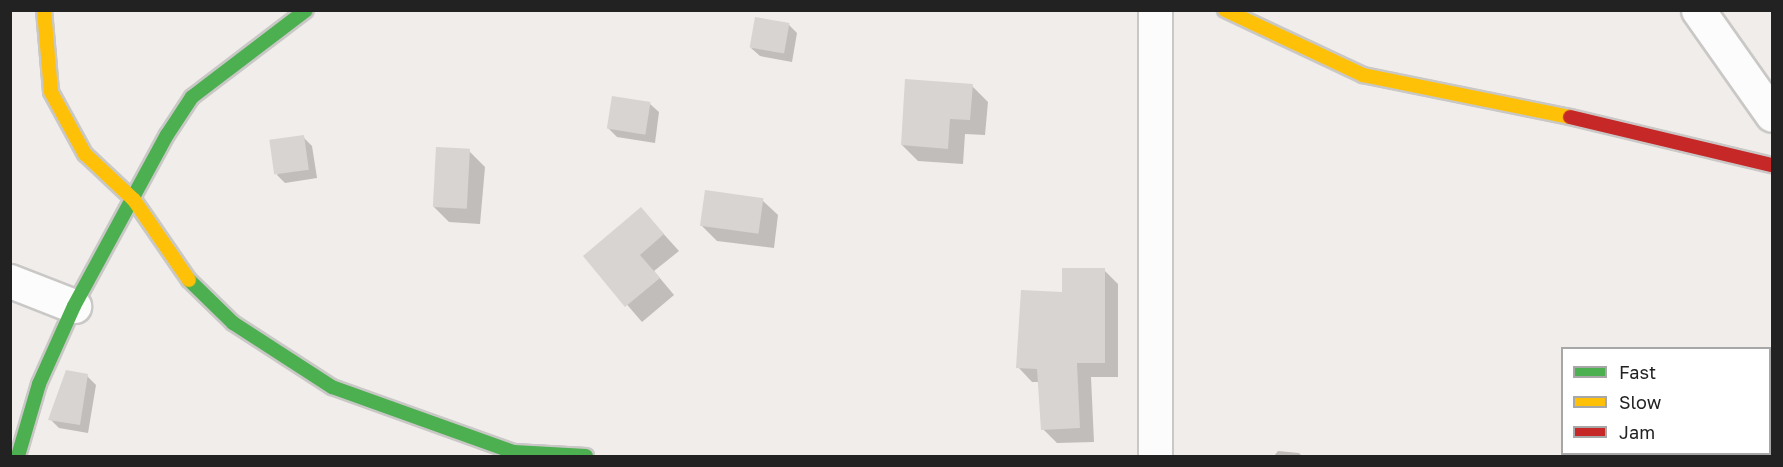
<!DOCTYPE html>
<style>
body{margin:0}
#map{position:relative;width:1783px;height:467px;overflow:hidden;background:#f0edea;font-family:"Golos Text",sans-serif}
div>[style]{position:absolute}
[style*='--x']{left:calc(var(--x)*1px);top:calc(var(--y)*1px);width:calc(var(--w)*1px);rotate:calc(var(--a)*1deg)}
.shadow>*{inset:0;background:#0003}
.building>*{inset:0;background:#d7d4d1;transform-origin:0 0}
.roads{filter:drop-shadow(2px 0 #c9c8c6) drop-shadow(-2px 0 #c9c8c6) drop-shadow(0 2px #c9c8c6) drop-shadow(0 -2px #c9c8c6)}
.street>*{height:33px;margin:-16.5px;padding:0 16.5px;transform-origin:16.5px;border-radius:16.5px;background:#fdfcfc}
.fast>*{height:14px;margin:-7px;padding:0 7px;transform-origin:7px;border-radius:7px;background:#4caf50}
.slow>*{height:14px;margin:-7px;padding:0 7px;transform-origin:7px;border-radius:7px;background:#ffc107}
.jam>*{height:14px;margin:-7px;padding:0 7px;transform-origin:7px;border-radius:7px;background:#c62828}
span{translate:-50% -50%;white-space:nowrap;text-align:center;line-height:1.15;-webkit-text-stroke:5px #fff;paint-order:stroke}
.frame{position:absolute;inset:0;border:12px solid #222;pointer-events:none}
.legend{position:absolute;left:1561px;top:347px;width:210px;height:108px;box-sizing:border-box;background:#fff;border:2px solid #a7a7a7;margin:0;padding:8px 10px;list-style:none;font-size:18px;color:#222}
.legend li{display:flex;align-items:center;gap:12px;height:30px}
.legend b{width:30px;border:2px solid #a7a7a7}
</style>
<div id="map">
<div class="shadow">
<div style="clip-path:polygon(788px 24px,797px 33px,792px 62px,760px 56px,751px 48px)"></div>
<div style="clip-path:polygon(972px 86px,988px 102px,985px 135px,965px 134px,963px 164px,918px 161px,902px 145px)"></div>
<div style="clip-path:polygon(650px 104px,659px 112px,655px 143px,617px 137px,608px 128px)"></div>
<div style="clip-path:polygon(303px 137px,312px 146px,317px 178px,285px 183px,277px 175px)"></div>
<div style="clip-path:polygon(469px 151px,485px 167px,480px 224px,449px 222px,433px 206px)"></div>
<div style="clip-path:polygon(762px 200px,778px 215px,774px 248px,717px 241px,701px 225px)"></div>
<div style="clip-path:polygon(641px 209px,679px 251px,654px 271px,674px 295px,642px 322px,585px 256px)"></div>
<div style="clip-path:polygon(1104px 270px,1118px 284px,1118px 377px,1091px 377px,1094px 442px,1057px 443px,1043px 429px,1040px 382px,1032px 382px,1018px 367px,1063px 294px)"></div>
<div style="clip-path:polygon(87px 376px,96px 385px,88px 433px,59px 428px,50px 419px)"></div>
<div style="clip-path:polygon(1278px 451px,1299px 453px,1302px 456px,1274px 456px)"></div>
</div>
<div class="building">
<div style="left:755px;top:17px;width:35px;height:31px;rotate:10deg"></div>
<div style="clip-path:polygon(905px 79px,973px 84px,970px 120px,950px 119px,948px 149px,901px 145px)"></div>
<div style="left:612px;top:96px;width:39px;height:33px;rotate:9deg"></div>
<div style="left:304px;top:135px;width:35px;height:35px;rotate:82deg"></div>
<div style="left:436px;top:147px;width:34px;height:60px;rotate:3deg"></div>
<div style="left:705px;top:190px;width:59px;height:36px;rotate:8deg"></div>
<div style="clip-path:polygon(641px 207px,664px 234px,640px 255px,660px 278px,625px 307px,583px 256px)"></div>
<div style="clip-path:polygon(1062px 268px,1105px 268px,1105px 363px,1077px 363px,1080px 428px,1041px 430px,1037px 369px,1016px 368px,1021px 290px,1062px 292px)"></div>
<div style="clip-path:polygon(66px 370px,88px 374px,80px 425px,48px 420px)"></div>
</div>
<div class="roads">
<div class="street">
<div style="--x:1155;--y:10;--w:446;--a:90"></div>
<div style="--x:1698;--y:10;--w:128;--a:54.8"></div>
<div style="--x:10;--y:281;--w:69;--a:21.3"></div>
</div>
<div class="fast">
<div style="--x:189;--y:280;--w:62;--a:44.3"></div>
<div style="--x:233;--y:323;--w:118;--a:32.9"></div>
<div style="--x:332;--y:387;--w:193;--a:19.7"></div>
<div style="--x:514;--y:452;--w:72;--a:3.2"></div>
<div style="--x:18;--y:456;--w:75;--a:-73.7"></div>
<div style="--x:39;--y:384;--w:85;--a:-65.8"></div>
<div style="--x:74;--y:306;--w:195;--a:-61.5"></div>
<div style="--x:167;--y:135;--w:45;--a:-56.7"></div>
<div style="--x:192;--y:97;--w:143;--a:-37.3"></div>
</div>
<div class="slow">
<div style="--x:44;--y:10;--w:82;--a:85.1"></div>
<div style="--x:51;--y:92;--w:71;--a:61.3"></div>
<div style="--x:85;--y:154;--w:67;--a:43.2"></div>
<div style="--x:134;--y:200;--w:97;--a:55.5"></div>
<div style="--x:1225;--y:10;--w:153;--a:25.2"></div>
<div style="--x:1363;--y:75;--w:211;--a:11.5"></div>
</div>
<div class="jam">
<div style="--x:1570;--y:117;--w:208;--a:13.4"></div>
</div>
</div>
<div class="frame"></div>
<ul class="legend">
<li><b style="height:8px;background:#4caf50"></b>Fast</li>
<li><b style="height:8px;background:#ffc107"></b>Slow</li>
<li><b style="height:8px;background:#c62828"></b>Jam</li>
</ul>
</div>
